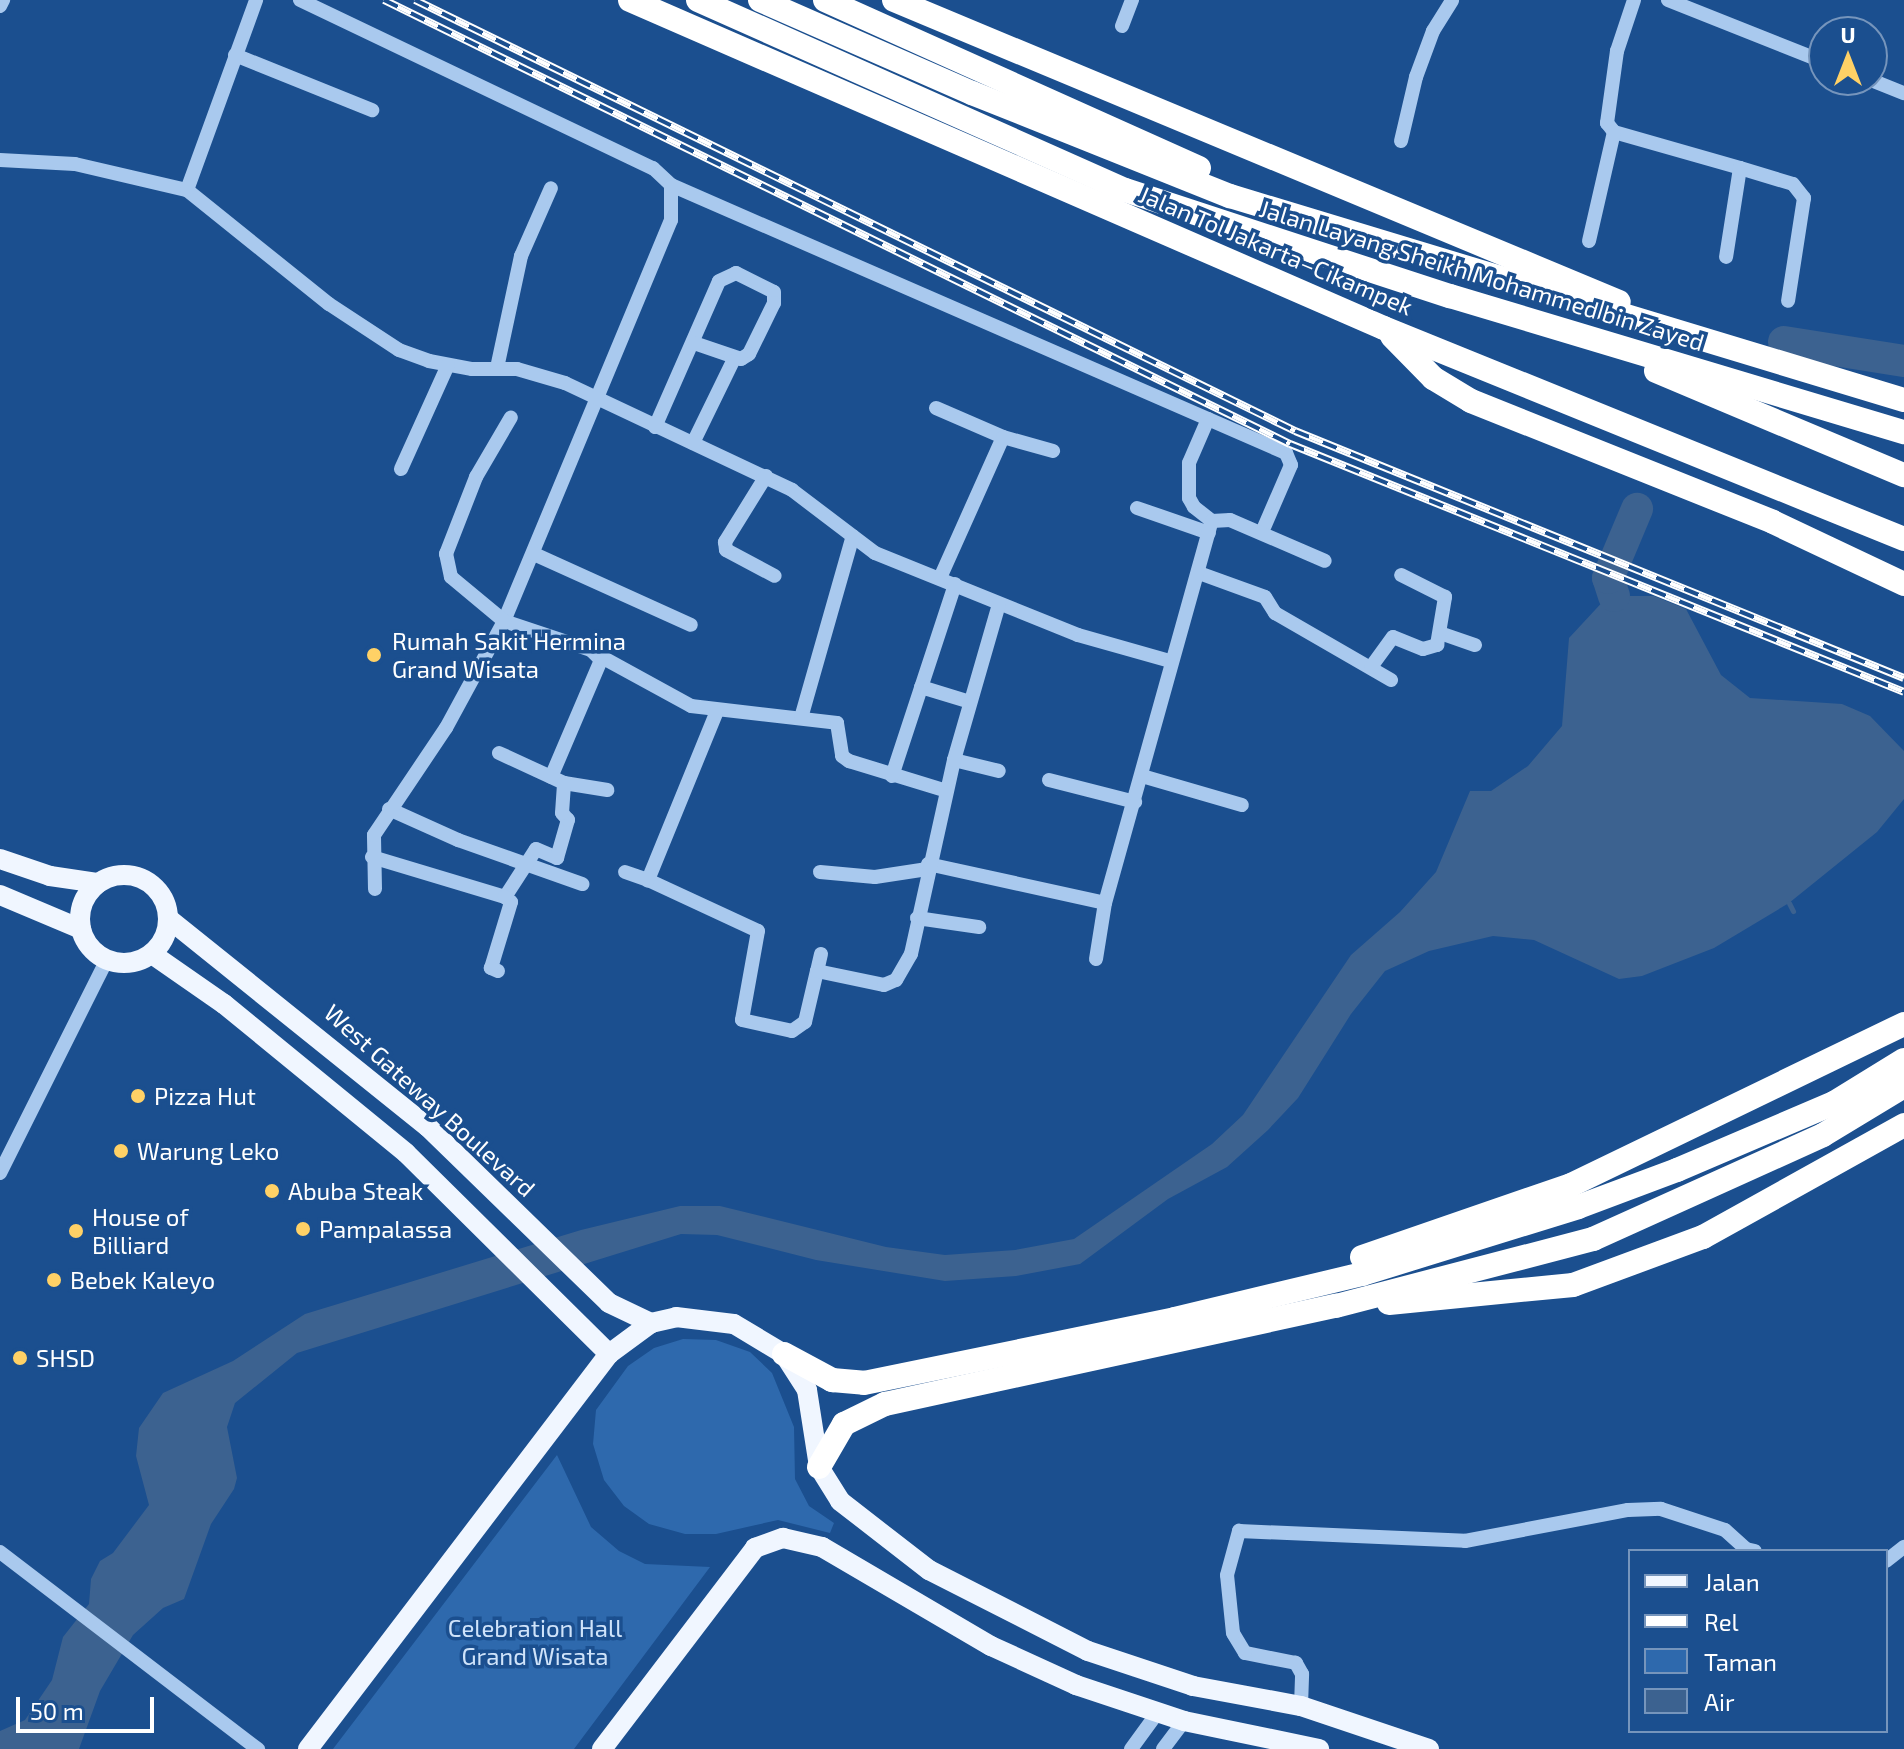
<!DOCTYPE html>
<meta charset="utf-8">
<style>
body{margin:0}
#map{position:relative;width:1904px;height:1749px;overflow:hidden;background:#1b4f8f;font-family:"Exo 2",sans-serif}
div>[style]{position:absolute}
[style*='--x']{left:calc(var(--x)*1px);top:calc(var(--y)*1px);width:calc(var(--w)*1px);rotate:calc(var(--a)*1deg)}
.green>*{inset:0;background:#2e69ad}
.water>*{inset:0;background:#3c6290}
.stream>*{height:5px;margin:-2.5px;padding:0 2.5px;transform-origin:2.5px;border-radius:2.5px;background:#3c6290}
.river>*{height:32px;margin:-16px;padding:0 16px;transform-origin:16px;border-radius:16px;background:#3c6290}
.minor>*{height:14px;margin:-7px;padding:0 7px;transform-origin:7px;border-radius:7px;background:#a9c9ee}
.major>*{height:20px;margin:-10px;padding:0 10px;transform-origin:10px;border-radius:10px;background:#f0f6ff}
.major>.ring{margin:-10px;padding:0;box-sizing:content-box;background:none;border:20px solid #f0f6ff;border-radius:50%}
.highway>*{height:24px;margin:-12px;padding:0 12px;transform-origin:12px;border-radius:12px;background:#fff}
.rail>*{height:8px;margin-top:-4px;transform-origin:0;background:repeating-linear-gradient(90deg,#1b4f8f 0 15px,#fff 0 30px);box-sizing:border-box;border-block:2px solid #fff}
.dots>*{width:22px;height:22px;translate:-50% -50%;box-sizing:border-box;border:4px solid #1b4f8f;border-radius:50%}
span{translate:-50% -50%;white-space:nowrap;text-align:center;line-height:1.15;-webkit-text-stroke:7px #1b4f8f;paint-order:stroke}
.street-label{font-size:24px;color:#fff}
.poi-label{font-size:24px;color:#fff}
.left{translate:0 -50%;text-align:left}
.park-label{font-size:24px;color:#cfe3fa}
.legend{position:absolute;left:1628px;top:1549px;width:260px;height:184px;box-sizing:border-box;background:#1b4f8f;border:2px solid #7695bc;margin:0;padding:10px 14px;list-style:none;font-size:24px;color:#fff}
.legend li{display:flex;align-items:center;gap:16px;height:40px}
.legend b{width:40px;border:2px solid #7695bc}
.north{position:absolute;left:1808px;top:16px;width:80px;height:80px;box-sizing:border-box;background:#1b4f8f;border:2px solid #7695bc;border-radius:50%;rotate:0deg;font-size:22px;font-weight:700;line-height:32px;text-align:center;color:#fff}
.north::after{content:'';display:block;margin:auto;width:28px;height:36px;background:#ffd166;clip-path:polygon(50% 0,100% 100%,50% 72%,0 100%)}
.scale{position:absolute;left:16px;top:1697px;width:138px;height:36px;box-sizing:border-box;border:4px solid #fff;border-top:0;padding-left:10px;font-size:24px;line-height:28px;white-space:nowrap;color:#fff;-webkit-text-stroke:6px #1b4f8f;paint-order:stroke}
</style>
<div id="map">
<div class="green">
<div style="clip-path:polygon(683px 1339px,716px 1340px,750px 1352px,772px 1373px,794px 1427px,795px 1479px,809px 1506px,834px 1523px,830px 1533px,778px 1520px,716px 1534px,685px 1534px,649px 1524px,624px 1506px,604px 1480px,593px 1444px,596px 1410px,628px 1366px,654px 1348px)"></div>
<div style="clip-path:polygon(557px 1455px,591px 1527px,619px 1551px,645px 1564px,710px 1567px,574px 1749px,333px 1749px)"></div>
</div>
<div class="water">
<div style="clip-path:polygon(1608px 596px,1654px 596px,1686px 609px,1721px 675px,1750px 698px,1842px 704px,1870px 716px,1904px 751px,1904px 799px,1877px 832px,1789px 903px,1714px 948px,1642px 976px,1619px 979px,1534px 940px,1493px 936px,1429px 951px,1385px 971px,1351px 1014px,1298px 1098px,1268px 1130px,1227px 1167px,1168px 1199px,1080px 1264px,1016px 1276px,945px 1281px,816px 1260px,717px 1235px,681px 1234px,297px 1353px,235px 1403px,227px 1427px,237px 1478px,234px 1489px,211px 1524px,184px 1599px,163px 1608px,133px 1635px,100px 1691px,79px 1749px,0 1749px,0 1731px,25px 1720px,52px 1680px,63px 1637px,89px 1604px,91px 1579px,100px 1561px,113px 1553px,149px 1505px,136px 1456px,139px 1428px,163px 1393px,233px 1361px,305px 1314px,581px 1230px,680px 1206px,720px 1206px,886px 1247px,945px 1255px,1015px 1250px,1074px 1239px,1212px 1144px,1243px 1115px,1351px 955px,1400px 912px,1436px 872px,1470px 791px,1491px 791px,1528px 766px,1562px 726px,1569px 638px)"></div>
</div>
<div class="stream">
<div style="--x:1789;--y:903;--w:9;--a:63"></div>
</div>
<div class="river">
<div style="--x:1784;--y:342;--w:121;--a:9"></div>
<div style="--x:1614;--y:596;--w:19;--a:-108"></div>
<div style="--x:1608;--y:578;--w:75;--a:-67.2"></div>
</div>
<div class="minor">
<div style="--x:300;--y:0;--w:391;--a:25.5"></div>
<div style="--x:653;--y:168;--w:25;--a:43"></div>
<div style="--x:671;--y:185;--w:35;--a:90"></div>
<div style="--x:671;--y:220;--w:434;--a:112.6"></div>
<div style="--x:504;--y:621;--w:92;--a:18.4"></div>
<div style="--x:591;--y:650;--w:14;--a:45"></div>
<div style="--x:601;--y:660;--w:127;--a:113.1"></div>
<div style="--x:1634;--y:0;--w:54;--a:108.4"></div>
<div style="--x:1617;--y:51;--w:73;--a:97.9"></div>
<div style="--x:1607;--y:123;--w:11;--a:52"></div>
<div style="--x:1614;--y:132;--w:131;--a:15.9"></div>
<div style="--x:1740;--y:168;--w:90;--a:98.9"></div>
<div style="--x:1668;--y:0;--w:168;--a:21.7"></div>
<div style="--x:0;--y:6;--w:7;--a:-63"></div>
<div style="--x:1122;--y:26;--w:28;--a:-69"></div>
<div style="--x:235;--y:55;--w:148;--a:21.9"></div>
<div style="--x:1871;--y:80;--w:35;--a:22"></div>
<div style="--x:1401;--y:141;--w:66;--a:-76.8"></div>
<div style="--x:1416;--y:77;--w:49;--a:-69.7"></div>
<div style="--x:1433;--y:31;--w:36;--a:-58"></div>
<div style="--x:0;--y:160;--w:75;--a:3.1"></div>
<div style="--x:75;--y:164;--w:115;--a:13.1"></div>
<div style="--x:187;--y:190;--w:182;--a:38.8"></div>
<div style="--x:329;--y:304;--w:84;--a:33.3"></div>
<div style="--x:399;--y:350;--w:32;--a:20"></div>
<div style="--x:429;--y:361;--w:44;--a:10.5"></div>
<div style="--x:472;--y:369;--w:45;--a:0"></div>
<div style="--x:517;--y:369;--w:50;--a:16.3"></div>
<div style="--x:565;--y:383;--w:251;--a:25.2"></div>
<div style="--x:792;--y:490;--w:104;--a:37.2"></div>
<div style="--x:875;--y:553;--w:219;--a:22"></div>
<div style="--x:1078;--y:635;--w:96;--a:15.8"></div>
<div style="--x:1740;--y:168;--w:55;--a:16.8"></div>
<div style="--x:1793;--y:184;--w:18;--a:52"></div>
<div style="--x:1804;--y:198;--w:104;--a:98.8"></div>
<div style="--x:671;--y:185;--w:671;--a:23.55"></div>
<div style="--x:1286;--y:453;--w:13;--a:67"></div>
<div style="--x:1291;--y:465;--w:73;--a:113.4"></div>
<div style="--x:187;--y:190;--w:202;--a:-70"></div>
<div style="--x:1589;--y:241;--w:112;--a:-77.1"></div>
<div style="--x:497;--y:368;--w:115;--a:-77.9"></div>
<div style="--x:521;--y:256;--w:74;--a:-66.2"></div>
<div style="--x:936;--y:408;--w:73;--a:23.4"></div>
<div style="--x:1208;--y:419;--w:48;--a:113.4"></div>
<div style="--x:1189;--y:463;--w:35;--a:90"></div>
<div style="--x:1189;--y:498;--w:10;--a:61"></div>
<div style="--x:1194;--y:507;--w:23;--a:38"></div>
<div style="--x:1212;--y:521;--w:18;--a:-3"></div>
<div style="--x:1230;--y:520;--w:103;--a:23.3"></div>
<div style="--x:655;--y:427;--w:159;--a:-66.3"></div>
<div style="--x:719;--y:281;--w:19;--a:-25"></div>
<div style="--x:736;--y:273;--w:42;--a:26.6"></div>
<div style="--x:774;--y:292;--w:11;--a:90"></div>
<div style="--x:774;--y:303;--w:57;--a:116.1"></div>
<div style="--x:749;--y:354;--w:9;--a:148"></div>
<div style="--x:741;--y:359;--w:50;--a:-161.2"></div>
<div style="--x:693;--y:443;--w:91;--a:-64"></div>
<div style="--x:401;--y:469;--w:114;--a:-65.7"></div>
<div style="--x:766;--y:476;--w:78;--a:121.8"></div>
<div style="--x:725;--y:542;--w:8;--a:83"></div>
<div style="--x:726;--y:550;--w:55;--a:28"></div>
<div style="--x:1137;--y:508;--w:76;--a:19.1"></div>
<div style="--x:534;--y:554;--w:172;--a:24.3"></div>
<div style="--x:1199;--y:573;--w:70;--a:20"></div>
<div style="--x:1265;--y:597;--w:19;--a:58"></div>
<div style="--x:1275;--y:613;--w:134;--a:30"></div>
<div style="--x:940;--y:578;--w:154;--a:-65.9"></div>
<div style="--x:1003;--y:437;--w:52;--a:15.6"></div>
<div style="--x:1440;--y:633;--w:37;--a:19"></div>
<div style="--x:598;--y:655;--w:106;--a:28.7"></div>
<div style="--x:691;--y:706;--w:147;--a:6.6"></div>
<div style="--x:837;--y:723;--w:33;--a:81"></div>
<div style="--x:842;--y:756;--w:9;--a:36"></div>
<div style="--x:849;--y:761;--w:102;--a:17"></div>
<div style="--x:1371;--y:667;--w:37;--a:-54"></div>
<div style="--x:1393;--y:637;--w:32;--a:22"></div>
<div style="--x:1423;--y:649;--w:15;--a:-16"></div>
<div style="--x:1437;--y:645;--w:49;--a:-80.5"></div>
<div style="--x:1445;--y:597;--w:49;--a:-153.4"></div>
<div style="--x:921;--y:687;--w:51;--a:17"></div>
<div style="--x:717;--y:711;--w:183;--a:112.2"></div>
<div style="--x:648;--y:880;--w:121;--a:24.9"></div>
<div style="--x:758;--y:931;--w:90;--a:100.2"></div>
<div style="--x:742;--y:1020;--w:51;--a:12.4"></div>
<div style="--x:792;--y:1031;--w:16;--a:-35"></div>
<div style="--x:805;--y:1022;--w:52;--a:-76.8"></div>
<div style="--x:801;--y:718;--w:189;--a:-74.1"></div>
<div style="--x:499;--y:753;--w:72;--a:24.8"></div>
<div style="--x:564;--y:783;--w:44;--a:9.2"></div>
<div style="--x:954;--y:760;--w:46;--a:13.7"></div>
<div style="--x:892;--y:776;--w:202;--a:-71.8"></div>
<div style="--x:1142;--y:776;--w:104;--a:16.2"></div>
<div style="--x:1049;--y:780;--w:89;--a:14.3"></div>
<div style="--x:389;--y:809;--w:76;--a:24.2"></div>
<div style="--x:458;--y:840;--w:132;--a:19.5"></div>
<div style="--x:372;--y:857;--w:139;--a:16.7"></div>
<div style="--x:505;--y:897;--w:57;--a:-57.1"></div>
<div style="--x:536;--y:849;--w:23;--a:23"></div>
<div style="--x:557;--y:858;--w:40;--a:-74"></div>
<div style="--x:568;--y:820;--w:9;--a:-131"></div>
<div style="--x:562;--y:813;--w:30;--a:-86"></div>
<div style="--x:928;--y:864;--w:181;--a:12.4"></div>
<div style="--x:625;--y:872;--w:24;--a:19"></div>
<div style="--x:820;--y:872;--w:55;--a:5.2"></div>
<div style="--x:875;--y:877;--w:53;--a:-8.7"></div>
<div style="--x:375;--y:889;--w:54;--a:-91.1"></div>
<div style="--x:374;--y:835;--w:129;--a:-56.1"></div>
<div style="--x:446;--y:728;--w:122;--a:-61.5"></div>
<div style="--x:504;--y:621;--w:69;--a:-140.3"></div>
<div style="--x:451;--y:577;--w:24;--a:-102"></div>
<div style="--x:446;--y:554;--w:83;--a:-68.7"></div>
<div style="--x:476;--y:477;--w:69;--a:-59.7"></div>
<div style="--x:917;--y:918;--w:63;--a:8.3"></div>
<div style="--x:821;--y:954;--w:17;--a:103"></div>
<div style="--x:817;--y:971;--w:68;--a:11.8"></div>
<div style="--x:884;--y:985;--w:13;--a:-23"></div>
<div style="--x:896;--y:980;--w:30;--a:-60"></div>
<div style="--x:911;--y:954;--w:199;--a:-77.5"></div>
<div style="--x:954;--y:760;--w:162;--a:-73.9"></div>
<div style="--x:1096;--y:959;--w:57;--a:-80.9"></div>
<div style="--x:1105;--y:903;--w:397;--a:-74.4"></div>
<div style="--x:498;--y:971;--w:8;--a:-157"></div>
<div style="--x:491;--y:968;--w:69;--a:-73.1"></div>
<div style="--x:511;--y:902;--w:8;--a:-140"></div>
<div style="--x:0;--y:1173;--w:239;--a:-63.4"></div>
<div style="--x:0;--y:1552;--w:325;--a:37.4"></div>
<div style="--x:1886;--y:1561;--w:23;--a:-38"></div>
<div style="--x:1301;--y:1706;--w:32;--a:-88"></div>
<div style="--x:1302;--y:1674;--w:13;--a:-119"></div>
<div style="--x:1296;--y:1663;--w:52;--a:-168.9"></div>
<div style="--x:1245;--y:1653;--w:23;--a:-121"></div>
<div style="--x:1233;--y:1633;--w:58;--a:-95.9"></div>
<div style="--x:1227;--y:1575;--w:46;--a:-74.7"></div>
<div style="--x:1239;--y:1531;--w:226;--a:2.5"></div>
<div style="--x:1465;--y:1541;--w:166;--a:-10.8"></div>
<div style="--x:1628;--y:1510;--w:33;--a:-2"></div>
<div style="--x:1661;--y:1509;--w:67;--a:18.2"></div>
<div style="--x:1725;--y:1530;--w:28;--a:42"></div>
<div style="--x:1746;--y:1549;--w:9;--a:13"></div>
<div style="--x:1131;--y:1749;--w:46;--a:-53.9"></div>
<div style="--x:1163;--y:1749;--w:35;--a:-53"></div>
</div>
<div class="major">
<div style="--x:0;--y:859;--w:53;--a:18.8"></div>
<div style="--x:50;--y:876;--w:49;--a:8.3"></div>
<div class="ring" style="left:80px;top:875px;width:68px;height:68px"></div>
<div style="--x:0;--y:895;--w:88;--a:22.8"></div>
<div style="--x:169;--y:919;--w:332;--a:38.8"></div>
<div style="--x:428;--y:1127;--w:252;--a:44.2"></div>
<div style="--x:609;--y:1303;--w:47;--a:25.5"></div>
<div style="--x:152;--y:954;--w:88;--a:34.8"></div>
<div style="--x:224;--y:1004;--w:235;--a:39.3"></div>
<div style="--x:406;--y:1153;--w:286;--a:44.7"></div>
<div style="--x:308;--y:1749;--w:497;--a:-52.7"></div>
<div style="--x:609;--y:1354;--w:52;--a:-36.4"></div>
<div style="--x:651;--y:1323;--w:26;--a:-13"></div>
<div style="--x:676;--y:1317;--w:58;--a:6.9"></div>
<div style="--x:734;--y:1324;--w:58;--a:31"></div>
<div style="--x:784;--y:1354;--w:43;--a:57.4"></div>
<div style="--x:807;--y:1390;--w:78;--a:81.1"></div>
<div style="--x:819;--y:1467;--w:40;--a:58"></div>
<div style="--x:840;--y:1501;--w:113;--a:37.8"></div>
<div style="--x:929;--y:1570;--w:178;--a:27"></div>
<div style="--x:1088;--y:1651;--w:111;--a:18.4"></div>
<div style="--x:1193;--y:1686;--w:110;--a:10.5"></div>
<div style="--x:1301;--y:1706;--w:135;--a:18.6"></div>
<div style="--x:602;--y:1749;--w:253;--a:-52.7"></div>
<div style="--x:755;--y:1548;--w:30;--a:-20"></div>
<div style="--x:783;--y:1538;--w:40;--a:13"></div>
<div style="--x:822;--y:1547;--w:196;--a:30.4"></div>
<div style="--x:991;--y:1646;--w:94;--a:24.6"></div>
<div style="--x:1076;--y:1685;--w:114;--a:18.4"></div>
<div style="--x:1184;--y:1721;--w:138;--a:11.7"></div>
</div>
<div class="highway">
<div style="--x:630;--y:0;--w:822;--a:23.51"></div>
<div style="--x:1384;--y:328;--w:561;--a:22.09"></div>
<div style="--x:698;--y:0;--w:467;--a:24"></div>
<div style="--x:1125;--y:190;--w:342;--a:18.1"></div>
<div style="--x:1450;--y:296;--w:474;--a:16.7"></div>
<div style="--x:760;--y:0;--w:232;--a:23.7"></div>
<div style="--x:972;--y:93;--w:278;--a:21.8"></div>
<div style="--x:1230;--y:196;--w:704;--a:16.84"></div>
<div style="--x:825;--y:0;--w:410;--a:24.2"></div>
<div style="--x:894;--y:0;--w:785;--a:22.61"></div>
<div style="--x:1392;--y:336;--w:59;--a:45.7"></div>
<div style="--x:1433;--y:378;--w:44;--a:31.2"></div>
<div style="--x:1471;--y:401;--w:325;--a:21.8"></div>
<div style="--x:1773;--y:522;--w:145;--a:25.3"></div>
<div style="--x:1656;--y:371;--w:269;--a:22.8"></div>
<div style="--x:1362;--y:1257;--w:221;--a:-19"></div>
<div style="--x:1571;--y:1185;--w:370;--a:-25.8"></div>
<div style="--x:1389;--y:1303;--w:185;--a:-5.6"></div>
<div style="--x:1573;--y:1285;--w:139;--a:-20.3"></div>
<div style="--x:1703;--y:1237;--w:230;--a:-29.1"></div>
<div style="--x:784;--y:1354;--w:55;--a:28.4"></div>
<div style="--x:832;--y:1380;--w:32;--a:5"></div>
<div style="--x:864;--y:1383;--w:318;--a:-11.6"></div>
<div style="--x:1175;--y:1319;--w:192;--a:-13.5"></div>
<div style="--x:1362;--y:1274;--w:226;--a:-17.2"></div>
<div style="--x:1578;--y:1207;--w:106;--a:-20.5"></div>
<div style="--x:1677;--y:1170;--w:171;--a:-23.1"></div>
<div style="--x:1834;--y:1103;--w:82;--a:-31.6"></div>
<div style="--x:819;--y:1467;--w:50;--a:-59.8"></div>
<div style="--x:844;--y:1424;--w:46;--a:-26"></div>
<div style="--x:885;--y:1404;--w:462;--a:-12.3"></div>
<div style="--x:1336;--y:1306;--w:266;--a:-14.6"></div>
<div style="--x:1593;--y:1239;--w:252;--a:-24.3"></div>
<div style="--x:1823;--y:1135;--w:95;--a:-31.2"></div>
</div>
<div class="rail">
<div style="--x:384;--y:0;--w:1009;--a:26.11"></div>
<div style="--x:1290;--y:444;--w:662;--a:21.99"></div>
<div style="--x:415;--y:0;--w:980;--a:26.09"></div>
<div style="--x:1295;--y:431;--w:657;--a:22.08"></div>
</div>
<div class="dots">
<div style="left:374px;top:655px;background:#ffd166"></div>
<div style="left:138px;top:1096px;background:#ffd166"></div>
<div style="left:121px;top:1151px;background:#ffd166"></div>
<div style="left:272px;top:1191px;background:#ffd166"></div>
<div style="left:303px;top:1229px;background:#ffd166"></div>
<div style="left:76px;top:1231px;background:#ffd166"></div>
<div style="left:54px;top:1280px;background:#ffd166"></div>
<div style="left:20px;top:1358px;background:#ffd166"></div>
</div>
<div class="street-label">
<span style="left:1276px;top:250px;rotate:23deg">Jalan Tol Jakarta–Cikampek</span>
<span style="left:1482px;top:275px;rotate:17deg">Jalan Layang Sheikh Mohammed bin Zayed</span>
<span style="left:430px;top:1100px;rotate:42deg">West Gateway Boulevard</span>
</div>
<div class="poi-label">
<span class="left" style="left:392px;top:655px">Rumah Sakit Hermina<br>Grand Wisata</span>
<span class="left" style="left:154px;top:1096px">Pizza Hut</span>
<span class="left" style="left:137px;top:1151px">Warung Leko</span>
<span class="left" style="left:288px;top:1191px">Abuba Steak</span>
<span class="left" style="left:92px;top:1231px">House of<br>Billiard</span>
<span class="left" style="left:319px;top:1229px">Pampalassa</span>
<span class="left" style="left:70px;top:1280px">Bebek Kaleyo</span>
<span class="left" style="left:36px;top:1358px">SHSD</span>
</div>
<div class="park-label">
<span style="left:535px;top:1642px">Celebration Hall<br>Grand Wisata</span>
</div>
<ul class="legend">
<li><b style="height:10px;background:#f0f6ff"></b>Jalan</li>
<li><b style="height:10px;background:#fff"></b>Rel</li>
<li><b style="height:22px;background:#2e69ad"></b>Taman</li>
<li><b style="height:22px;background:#3c6290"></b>Air</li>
</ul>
<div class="north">U</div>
<div class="scale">50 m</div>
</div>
